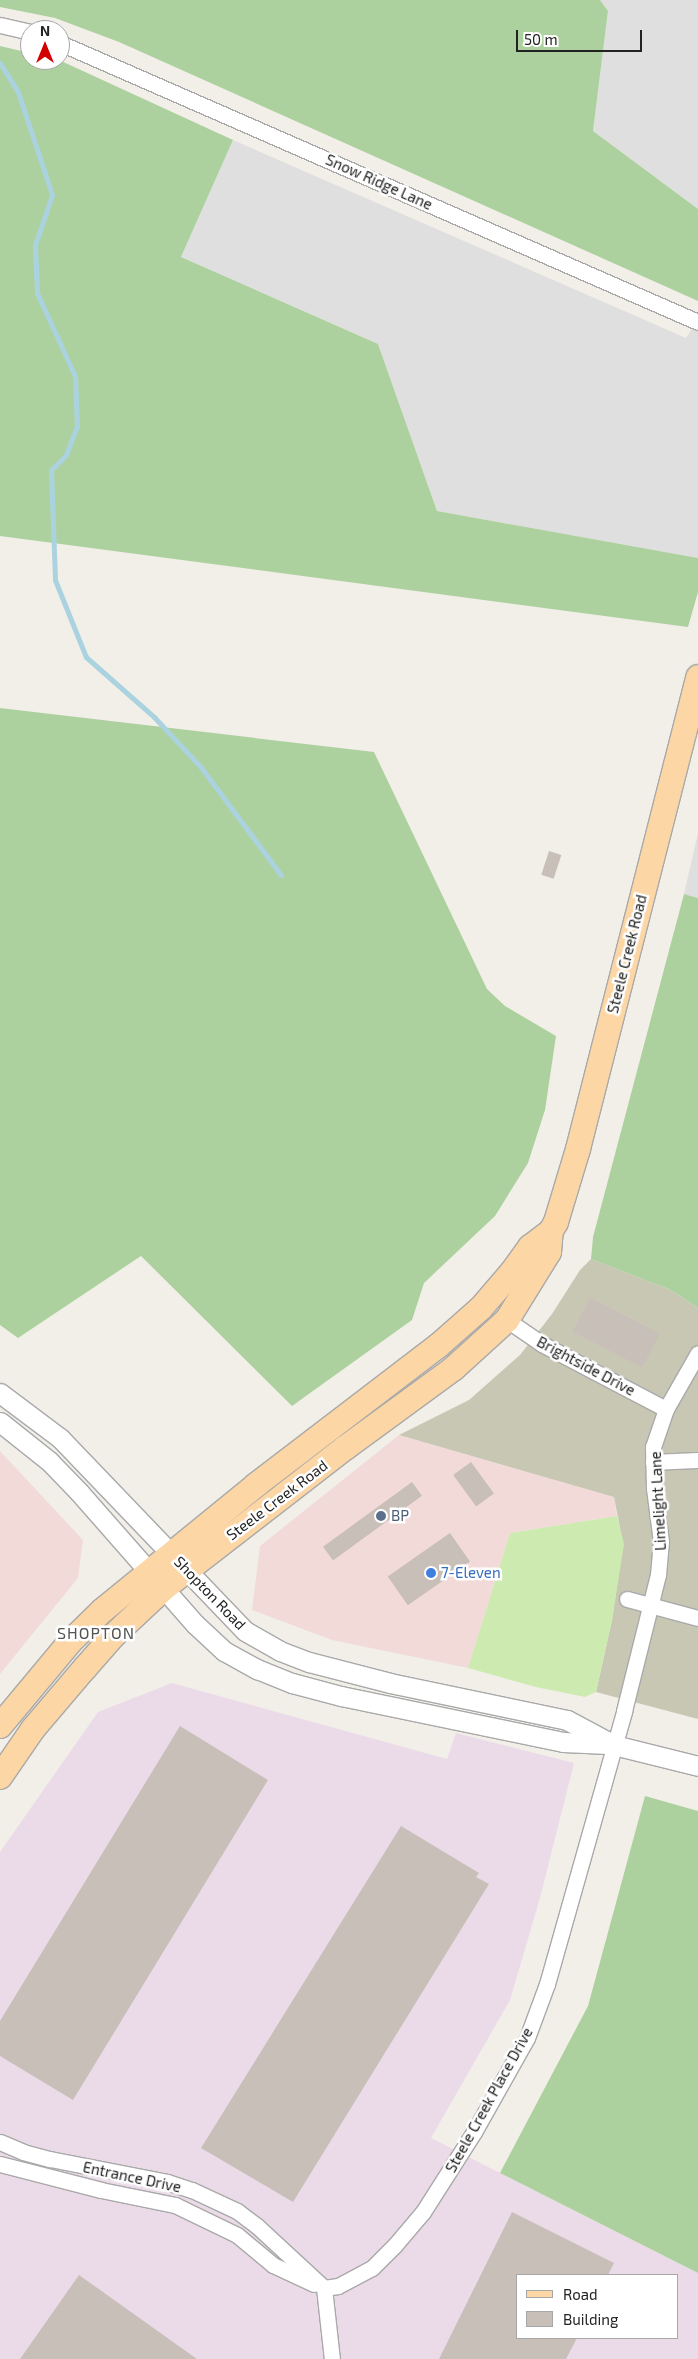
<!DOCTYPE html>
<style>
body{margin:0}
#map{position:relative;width:698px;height:2359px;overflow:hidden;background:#f2efe9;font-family:"Exo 2",sans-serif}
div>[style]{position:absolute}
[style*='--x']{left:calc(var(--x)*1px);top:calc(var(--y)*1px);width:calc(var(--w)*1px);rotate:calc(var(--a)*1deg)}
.residential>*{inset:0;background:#e0dfdf}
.commercial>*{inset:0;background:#f2dad9}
.industrial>*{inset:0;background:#ebdbe8}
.construction>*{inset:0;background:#c7c7b4}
.grass>*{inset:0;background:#cdebb0}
.forest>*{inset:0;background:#add19e}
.stream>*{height:5px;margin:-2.5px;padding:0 2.5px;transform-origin:2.5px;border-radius:2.5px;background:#aad3df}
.building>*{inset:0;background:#c7bfb8;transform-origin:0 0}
.roads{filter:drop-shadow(1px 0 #a9a9a9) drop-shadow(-1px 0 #a9a9a9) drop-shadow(0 1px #a9a9a9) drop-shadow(0 -1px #a9a9a9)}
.minor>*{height:15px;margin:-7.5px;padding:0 7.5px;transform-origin:7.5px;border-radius:7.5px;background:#fff}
.tertiary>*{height:19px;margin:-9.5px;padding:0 9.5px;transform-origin:9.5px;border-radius:9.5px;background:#fff}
.primary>*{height:24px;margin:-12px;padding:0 12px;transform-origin:12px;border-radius:12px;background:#fcd6a4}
.dots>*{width:14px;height:14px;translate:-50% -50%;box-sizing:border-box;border:2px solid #fff;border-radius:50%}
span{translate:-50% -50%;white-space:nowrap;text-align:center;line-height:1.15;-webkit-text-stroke:5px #fff;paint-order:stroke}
.street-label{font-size:15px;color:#222}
.service-label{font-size:15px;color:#4e5e75}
.left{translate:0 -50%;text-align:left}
.shop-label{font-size:15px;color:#366cbe}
.neighbourhood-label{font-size:16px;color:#555;letter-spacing:1px}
.legend{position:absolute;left:516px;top:2274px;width:162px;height:65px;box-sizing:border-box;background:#fff;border:1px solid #a7a7a7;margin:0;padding:6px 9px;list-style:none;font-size:15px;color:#222}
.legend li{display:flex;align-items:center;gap:10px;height:25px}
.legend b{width:25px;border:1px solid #a7a7a7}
.north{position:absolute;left:20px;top:20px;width:50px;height:50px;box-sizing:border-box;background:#fff;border:1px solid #a7a7a7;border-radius:50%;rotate:0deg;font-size:14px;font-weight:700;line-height:20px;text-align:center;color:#222}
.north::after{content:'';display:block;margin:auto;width:18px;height:22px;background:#d40000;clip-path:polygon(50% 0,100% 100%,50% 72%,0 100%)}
.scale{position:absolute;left:516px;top:30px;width:126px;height:22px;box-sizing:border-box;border:2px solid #222;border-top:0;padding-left:6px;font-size:15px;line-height:18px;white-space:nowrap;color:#222;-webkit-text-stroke:4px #fff;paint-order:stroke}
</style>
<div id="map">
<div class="residential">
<div style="clip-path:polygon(600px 0,698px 0,698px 209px,593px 131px,608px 11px)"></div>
<div style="clip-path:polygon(233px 140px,686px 338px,698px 319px,698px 558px,437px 511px,378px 344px,181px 257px)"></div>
<div style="clip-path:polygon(698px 833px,698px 898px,684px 894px)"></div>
</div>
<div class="commercial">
<div style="clip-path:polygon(399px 1435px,614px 1497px,617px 1516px,510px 1533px,468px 1668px,332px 1640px,252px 1610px,260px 1546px)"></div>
<div style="clip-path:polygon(0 1451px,83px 1540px,78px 1578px,0 1674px)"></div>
</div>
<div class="industrial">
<div style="clip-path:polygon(evenodd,172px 1683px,447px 1759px,456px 1733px,574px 1763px,540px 1898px,510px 2000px,431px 2138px,698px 2273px,698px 2359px,0 2359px,0 1852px,98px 1712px,172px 1683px,517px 2275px,677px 2275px,677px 2338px,517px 2338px,517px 2275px)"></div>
</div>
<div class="construction">
<div style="clip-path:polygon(591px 1259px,671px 1290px,698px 1308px,698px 1719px,596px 1692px,612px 1620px,623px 1544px,614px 1497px,399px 1435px,469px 1400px,520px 1355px,552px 1314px,580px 1270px)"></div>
</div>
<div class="grass">
<div style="clip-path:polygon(617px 1516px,624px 1544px,612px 1620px,596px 1692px,585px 1697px,536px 1687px,468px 1668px,510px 1533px)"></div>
</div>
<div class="forest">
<div style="clip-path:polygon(0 0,600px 0,608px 11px,593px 131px,698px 209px,698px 301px,119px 42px,55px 18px,0 7px)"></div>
<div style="clip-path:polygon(0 46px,30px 53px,30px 60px,59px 60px,233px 140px,181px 257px,378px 344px,437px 511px,698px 558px,698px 592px,688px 627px,0 536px)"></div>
<div style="clip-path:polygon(0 708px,374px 752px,487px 989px,505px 1006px,556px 1036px,545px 1110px,528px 1163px,495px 1216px,424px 1283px,412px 1320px,292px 1406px,141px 1256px,18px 1338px,0 1325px)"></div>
<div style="clip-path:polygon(684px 894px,698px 898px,698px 1308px,671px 1290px,591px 1259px,593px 1237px)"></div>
<div style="clip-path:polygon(645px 1796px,698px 1811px,698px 2273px,500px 2173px,588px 2006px)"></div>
</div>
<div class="stream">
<div style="--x:0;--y:63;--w:34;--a:58"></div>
<div style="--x:18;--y:92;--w:108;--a:71.7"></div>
<div style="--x:52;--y:195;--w:53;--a:108.8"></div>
<div style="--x:35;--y:245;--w:48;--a:87.6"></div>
<div style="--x:37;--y:293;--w:91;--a:65.4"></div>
<div style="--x:75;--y:376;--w:50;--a:87.7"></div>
<div style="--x:77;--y:426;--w:31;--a:111"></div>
<div style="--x:66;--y:455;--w:21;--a:135"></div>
<div style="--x:51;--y:470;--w:110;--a:87.9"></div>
<div style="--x:55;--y:580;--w:83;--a:68.1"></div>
<div style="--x:86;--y:657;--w:91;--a:41.4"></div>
<div style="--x:154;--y:717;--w:67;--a:46.8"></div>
<div style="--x:200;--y:766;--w:136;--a:53.4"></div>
</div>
<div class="building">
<div style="left:549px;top:851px;width:13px;height:25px;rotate:18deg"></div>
<div style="left:590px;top:1298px;width:78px;height:38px;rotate:27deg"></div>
<div style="left:471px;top:1462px;width:39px;height:22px;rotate:54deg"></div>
<div style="left:412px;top:1482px;width:17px;height:110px;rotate:54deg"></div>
<div style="left:450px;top:1533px;width:35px;height:76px;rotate:55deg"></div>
<div style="clip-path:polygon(180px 1726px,268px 1780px,73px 2100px,0 2056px,0 2021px)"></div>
<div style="clip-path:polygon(401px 1826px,479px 1873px,476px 1877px,489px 1884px,293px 2202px,201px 2148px)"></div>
<div style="clip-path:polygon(512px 2212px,614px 2263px,608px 2275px,517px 2275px,517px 2338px,577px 2338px,566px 2359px,439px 2359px)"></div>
<div style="clip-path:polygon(79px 2275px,197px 2359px,20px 2359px)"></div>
</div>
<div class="roads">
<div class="minor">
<div style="--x:0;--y:25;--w:31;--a:13"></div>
<div style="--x:60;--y:43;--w:696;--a:23.62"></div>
<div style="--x:507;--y:1320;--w:42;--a:34.4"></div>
<div style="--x:542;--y:1344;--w:140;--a:27.7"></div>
<div style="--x:653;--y:1462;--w:45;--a:-2.5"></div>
<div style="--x:627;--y:1599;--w:73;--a:15"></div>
<div style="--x:0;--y:2142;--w:25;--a:23"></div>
<div style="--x:23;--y:2152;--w:28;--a:15"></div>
<div style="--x:50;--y:2159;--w:119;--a:11.1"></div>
<div style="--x:167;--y:2182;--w:26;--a:18"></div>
<div style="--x:192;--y:2190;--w:50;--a:25"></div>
<div style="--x:237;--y:2211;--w:25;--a:37"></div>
<div style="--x:257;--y:2226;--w:91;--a:42.8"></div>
<div style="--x:324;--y:2288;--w:71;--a:83.6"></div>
<div style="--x:0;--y:2164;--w:104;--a:14.4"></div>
<div style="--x:101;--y:2190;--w:76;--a:11.5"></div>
<div style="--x:175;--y:2205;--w:69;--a:25.8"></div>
<div style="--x:237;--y:2235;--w:47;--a:39.8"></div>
<div style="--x:273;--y:2265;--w:45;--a:24.9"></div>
<div style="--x:324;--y:2288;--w:14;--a:-8"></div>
<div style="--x:338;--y:2286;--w:38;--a:-28"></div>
<div style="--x:372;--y:2268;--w:33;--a:-45"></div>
<div style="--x:395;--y:2245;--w:43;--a:-49.7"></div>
<div style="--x:423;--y:2212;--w:95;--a:-57.5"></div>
<div style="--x:474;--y:2132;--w:108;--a:-60.6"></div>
<div style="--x:527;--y:2038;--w:58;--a:-69.7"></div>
<div style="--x:547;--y:1984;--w:284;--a:-74.2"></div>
<div style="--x:624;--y:1711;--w:140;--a:-76"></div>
<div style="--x:658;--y:1575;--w:33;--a:-85"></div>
<div style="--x:661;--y:1542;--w:54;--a:-97.4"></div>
<div style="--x:654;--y:1488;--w:41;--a:-91.4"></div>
<div style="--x:653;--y:1447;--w:40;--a:-71.1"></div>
<div style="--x:666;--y:1409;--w:64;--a:-60.3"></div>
</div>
<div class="tertiary">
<div style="--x:0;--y:1393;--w:75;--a:36.9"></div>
<div style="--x:60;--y:1438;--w:267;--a:46.2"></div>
<div style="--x:245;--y:1631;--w:40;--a:29.7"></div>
<div style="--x:280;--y:1651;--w:31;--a:21"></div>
<div style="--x:309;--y:1662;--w:84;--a:14.5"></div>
<div style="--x:390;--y:1683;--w:181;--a:11.8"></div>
<div style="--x:567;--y:1720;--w:53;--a:28"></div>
<div style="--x:614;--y:1745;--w:87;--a:14"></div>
<div style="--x:0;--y:1422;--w:63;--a:38.5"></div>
<div style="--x:49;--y:1461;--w:43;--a:45.9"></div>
<div style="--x:79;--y:1492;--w:176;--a:48.7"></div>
<div style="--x:195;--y:1624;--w:40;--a:43"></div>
<div style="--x:224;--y:1651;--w:38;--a:29"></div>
<div style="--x:257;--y:1669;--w:38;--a:22"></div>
<div style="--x:292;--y:1683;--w:51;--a:14.9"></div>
<div style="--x:341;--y:1696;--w:227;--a:11.7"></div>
<div style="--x:563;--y:1742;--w:45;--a:2.5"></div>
</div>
<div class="primary">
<div style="--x:0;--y:1726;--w:109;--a:-50.2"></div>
<div style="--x:70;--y:1642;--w:46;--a:-44.1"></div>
<div style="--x:103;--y:1610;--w:198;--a:-39.2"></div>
<div style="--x:256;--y:1485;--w:229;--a:-37.4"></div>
<div style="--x:438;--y:1346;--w:57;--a:-41.5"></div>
<div style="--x:481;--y:1308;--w:48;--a:-49.3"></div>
<div style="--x:512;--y:1272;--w:31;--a:-54"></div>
<div style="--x:530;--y:1247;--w:26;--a:-37"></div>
<div style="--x:551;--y:1231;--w:10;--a:-61"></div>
<div style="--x:556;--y:1222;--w:76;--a:-73.2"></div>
<div style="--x:578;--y:1149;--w:487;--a:-75.7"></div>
<div style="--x:0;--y:1777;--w:58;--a:-55.5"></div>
<div style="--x:33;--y:1729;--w:80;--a:-49.6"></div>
<div style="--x:85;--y:1668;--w:44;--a:-48.7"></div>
<div style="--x:114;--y:1635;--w:67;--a:-43.2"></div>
<div style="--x:163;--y:1589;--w:230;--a:-37.8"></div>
<div style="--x:345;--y:1448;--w:134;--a:-36.2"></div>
<div style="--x:453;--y:1369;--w:73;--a:-42.2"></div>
<div style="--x:507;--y:1320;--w:80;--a:-58.3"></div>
<div style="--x:549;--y:1252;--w:21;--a:-85"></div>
</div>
</div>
<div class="dots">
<div style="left:381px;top:1516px;background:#5c6f8a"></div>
<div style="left:431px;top:1573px;background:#3f7fe0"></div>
</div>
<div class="street-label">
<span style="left:379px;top:182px;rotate:24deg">Snow Ridge Lane</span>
<span style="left:627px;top:954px;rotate:-76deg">Steele Creek Road</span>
<span style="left:586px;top:1366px;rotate:28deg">Brightside Drive</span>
<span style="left:277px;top:1500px;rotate:-37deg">Steele Creek Road</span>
<span style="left:658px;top:1501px;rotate:-93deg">Limelight Lane</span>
<span style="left:210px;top:1593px;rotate:46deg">Shopton Road</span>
<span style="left:489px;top:2100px;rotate:-61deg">Steele Creek Place Drive</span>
<span style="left:132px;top:2177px;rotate:12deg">Entrance Drive</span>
</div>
<div class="service-label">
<span class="left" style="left:391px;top:1516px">BP</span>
</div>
<div class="shop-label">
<span class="left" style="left:441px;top:1573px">7-Eleven</span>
</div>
<div class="neighbourhood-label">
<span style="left:96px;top:1633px">SHOPTON</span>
</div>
<ul class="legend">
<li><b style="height:6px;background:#fcd6a4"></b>Road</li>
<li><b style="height:14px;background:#c7bfb8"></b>Building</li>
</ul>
<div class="north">N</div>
<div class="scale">50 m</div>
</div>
